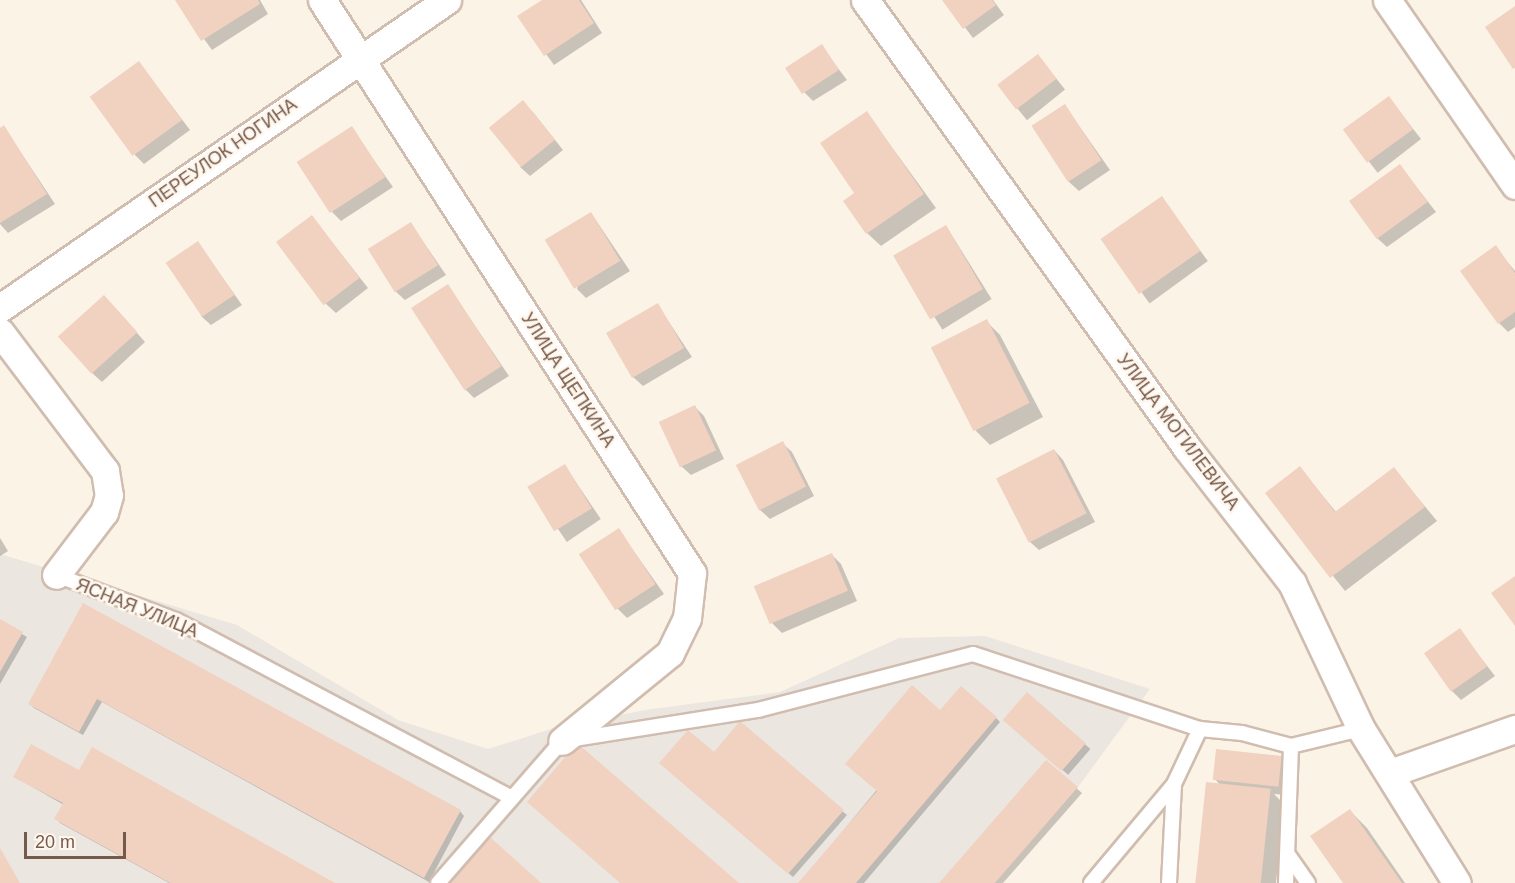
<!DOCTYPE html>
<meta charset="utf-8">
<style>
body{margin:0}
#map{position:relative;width:1515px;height:883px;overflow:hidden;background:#fcf3e7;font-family:Arial,sans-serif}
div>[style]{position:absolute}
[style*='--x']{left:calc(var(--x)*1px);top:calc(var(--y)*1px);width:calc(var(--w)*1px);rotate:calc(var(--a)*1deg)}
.industrial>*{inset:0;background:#ece6e0}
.shadow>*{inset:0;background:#0003;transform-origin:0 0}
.building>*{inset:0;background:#f1d1bf;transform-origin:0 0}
.roads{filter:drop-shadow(2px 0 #d0bdaf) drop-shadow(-2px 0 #d0bdaf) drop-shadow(0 2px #d0bdaf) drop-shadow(0 -2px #d0bdaf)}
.service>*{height:14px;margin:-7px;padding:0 7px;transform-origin:7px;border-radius:7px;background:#fff}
.minor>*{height:27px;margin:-13.5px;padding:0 13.5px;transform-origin:13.5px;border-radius:13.5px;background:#fff}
span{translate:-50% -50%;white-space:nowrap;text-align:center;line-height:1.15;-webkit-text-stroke:5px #fff7ed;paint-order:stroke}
.street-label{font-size:18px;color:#75594b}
.scale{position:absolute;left:24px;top:832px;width:102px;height:27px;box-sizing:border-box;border:3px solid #75594b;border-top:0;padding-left:8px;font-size:18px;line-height:21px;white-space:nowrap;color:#75594b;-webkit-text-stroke:4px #fff7ed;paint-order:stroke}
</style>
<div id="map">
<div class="industrial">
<div style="clip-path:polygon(0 554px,237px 625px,398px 720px,488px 749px,554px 728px,645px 710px,780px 692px,899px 638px,985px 636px,1150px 689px,1078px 787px,995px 883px,0 883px)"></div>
</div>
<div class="shadow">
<div style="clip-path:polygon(176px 0,260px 0,268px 14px,212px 50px)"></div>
<div style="clip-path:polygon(545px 0,581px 0,602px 33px,554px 65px,519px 17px)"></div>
<div style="clip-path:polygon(944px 0,993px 0,1004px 15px,973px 38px)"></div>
<div style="clip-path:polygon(821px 46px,847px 80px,813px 101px,804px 92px)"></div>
<div style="left:1038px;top:56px;width:43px;height:49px;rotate:51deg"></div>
<div style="clip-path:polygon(139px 63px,190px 130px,144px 164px,135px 155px)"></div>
<div style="left:1389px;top:98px;width:52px;height:55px;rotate:52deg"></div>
<div style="clip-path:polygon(1065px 106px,1110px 170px,1079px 191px,1069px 182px)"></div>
<div style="clip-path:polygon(532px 111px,563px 150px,530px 176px,520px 167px)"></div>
<div style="clip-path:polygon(867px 113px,936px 208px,881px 246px,867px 233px,856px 194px)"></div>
<div style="clip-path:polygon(4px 127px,55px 204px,8px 233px,0 224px,0 130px)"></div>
<div style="clip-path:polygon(351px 128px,393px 187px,341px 221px,332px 212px)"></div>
<div style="clip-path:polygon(1400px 166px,1436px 212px,1387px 247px,1377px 238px)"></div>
<div style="left:1162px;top:198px;width:78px;height:72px;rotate:54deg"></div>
<div style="clip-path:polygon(591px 213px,630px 271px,586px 298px,577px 289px)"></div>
<div style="clip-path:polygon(312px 217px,368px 288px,336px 313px,326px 304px)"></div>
<div style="clip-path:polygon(411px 224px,446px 275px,405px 300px,395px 291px)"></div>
<div style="left:946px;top:226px;width:86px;height:58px;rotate:58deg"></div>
<div style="clip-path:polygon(198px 243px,242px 305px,211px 325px,201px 316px)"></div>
<div style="clip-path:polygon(1495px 247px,1515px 271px,1515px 327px,1508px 332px,1499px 323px)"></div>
<div style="clip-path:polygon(448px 286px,509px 376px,474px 398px,465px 389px)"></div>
<div style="clip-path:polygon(657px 304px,692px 357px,643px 386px,633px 377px)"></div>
<div style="clip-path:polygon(113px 306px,145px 342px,102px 382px,92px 373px)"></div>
<div style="clip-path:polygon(986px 321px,1000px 335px,1043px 417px,990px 445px,976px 431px)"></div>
<div style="clip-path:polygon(695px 407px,704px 416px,724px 459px,691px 475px,681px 466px)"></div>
<div style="clip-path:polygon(782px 443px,792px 452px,814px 496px,770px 519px,760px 510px,738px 466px)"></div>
<div style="clip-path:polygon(1054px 450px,1063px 460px,1095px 522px,1039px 550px,1029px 541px)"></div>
<div style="left:565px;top:466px;width:64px;height:41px;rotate:56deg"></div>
<div style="clip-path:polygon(1300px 468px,1336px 512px,1394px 469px,1437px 521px,1345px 591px,1267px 493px)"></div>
<div style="clip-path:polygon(618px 529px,664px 594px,627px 618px,618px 609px)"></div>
<div style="clip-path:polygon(0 538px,8px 551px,0 556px)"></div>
<div style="clip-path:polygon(832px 555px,841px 564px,857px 601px,782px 633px,772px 623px)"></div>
<div style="clip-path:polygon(83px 605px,460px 811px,464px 816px,429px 882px,102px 702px,83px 735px,34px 708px,30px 704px)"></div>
<div style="clip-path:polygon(0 621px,27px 637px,0 684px)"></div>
<div style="clip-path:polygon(1459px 630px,1495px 676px,1461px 700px,1452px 691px)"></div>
<div style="left:1027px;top:694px;width:84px;height:34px;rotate:41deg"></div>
<div style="clip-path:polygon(941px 712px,996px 718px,1000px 722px,864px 883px,800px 883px)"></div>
<div style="clip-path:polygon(1281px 758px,1291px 767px,1288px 795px,1274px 794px,1284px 804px,1276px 883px,1196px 883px,1220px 785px,1215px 779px)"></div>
<div style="clip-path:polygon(1046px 762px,1082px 793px,1003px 883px,941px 883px)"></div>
<div style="clip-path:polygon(665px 767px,842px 811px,847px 815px,793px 877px)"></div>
<div style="clip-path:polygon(80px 772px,331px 883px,169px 883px,60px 823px,56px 818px,64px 805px,15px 777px)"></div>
<div style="clip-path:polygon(1350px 811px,1367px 828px,1405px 883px,1345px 883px)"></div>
</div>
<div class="building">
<div style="clip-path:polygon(175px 0,258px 0,260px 4px,201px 41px)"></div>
<div style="clip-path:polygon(542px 0,579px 0,594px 23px,544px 56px,517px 16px)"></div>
<div style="clip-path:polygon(942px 0,992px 0,996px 5px,963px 29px)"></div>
<div style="clip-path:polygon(1515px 6px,1515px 68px,1513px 69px,1485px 27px)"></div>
<div style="left:822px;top:44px;width:31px;height:44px;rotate:57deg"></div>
<div style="left:1038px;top:54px;width:31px;height:51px;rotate:53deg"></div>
<div style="left:139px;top:61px;width:73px;height:61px;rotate:54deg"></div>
<div style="left:1389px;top:96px;width:41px;height:57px;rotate:54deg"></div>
<div style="left:523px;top:100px;width:51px;height:44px;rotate:51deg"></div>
<div style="left:1065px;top:104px;width:67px;height:40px;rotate:57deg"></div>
<div style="clip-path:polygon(867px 111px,924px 194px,866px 234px,843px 201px,854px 193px,820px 143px)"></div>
<div style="clip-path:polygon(4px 125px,47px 194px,0 223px,0 128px)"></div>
<div style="left:352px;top:126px;width:61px;height:66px;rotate:57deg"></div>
<div style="left:1400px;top:164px;width:47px;height:63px;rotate:54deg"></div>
<div style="left:1162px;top:196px;width:67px;height:75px;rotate:55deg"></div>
<div style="left:591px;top:212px;width:57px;height:54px;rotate:59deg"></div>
<div style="left:312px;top:215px;width:79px;height:45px;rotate:53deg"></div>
<div style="left:411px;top:222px;width:51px;height:51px;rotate:58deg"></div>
<div style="left:946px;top:225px;width:74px;height:61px;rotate:60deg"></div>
<div style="left:198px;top:241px;width:65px;height:39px;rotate:56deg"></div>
<div style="clip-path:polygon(1496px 245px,1515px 273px,1515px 312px,1498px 324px,1460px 271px)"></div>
<div style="left:448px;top:284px;width:98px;height:44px;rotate:57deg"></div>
<div style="left:104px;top:295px;width:50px;height:62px;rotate:48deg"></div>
<div style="left:658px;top:303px;width:52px;height:60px;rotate:60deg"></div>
<div style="left:987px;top:319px;width:94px;height:63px;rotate:63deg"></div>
<div style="left:695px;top:405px;width:50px;height:40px;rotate:65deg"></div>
<div style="left:783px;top:441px;width:51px;height:53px;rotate:63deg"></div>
<div style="left:1054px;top:449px;width:72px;height:65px;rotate:63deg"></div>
<div style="left:565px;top:464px;width:52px;height:44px;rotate:59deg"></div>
<div style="clip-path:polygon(1300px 466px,1335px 512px,1394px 467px,1425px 507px,1330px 578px,1265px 493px)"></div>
<div style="left:619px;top:528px;width:67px;height:48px;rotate:57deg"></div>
<div style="left:832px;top:553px;width:41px;height:85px;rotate:67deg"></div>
<div style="clip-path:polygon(1515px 576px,1515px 626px,1491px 593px)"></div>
<div style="clip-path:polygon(83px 603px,461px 810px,424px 878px,97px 699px,79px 732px,28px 704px)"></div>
<div style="clip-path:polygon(0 619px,23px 632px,0 672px)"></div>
<div style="left:1460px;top:628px;width:47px;height:44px;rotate:55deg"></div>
<div style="clip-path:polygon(912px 685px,940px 710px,961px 686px,997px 717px,856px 883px,798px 883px,877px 791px,845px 764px)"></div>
<div style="left:1027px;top:692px;width:78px;height:37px;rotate:41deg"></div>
<div style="clip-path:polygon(740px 721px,844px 810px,788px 874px,659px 763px,688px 730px,714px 752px)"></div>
<div style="clip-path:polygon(577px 743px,739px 883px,620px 883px,527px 802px)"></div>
<div style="clip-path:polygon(31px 744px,79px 770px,92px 747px,335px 883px,170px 883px,54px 819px,63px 803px,13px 777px)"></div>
<div style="left:1216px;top:749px;width:66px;height:31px;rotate:6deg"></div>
<div style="clip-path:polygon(1046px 760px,1078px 787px,995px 883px,939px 883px)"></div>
<div style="left:1206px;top:782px;width:65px;height:102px;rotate:6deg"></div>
<div style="clip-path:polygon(1350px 809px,1402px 883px,1343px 883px,1310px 836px)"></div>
<div style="clip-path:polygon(490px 837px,541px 883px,448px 883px)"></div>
<div style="clip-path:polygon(0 848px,20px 883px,0 883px)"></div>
</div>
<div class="roads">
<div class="service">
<div style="--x:56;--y:575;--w:128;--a:20.6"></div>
<div style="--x:176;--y:620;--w:379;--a:27.9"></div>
<div style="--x:1289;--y:856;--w:33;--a:55"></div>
<div style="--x:438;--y:883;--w:189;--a:-48.9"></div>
<div style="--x:562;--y:741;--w:198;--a:-9"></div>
<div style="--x:758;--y:710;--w:222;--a:-14.6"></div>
<div style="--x:973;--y:654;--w:239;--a:18.3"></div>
<div style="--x:1200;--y:729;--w:42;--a:5.4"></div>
<div style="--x:1242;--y:733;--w:51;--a:14.9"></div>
<div style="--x:1291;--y:746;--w:72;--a:-13.7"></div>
<div style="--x:1091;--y:883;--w:129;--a:-50"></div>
<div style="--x:1169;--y:883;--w:99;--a:-87.1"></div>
<div style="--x:1174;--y:784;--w:61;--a:-64.7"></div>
<div style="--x:1286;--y:883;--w:137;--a:-87.9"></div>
</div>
<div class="minor">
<div style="--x:322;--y:0;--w:682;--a:57.15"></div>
<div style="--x:692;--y:573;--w:45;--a:96.3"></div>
<div style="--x:687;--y:618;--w:39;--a:116"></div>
<div style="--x:670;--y:653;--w:139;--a:140.8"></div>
<div style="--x:865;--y:0;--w:552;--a:54.29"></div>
<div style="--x:1187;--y:448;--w:171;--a:52.1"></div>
<div style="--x:1292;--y:583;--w:161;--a:64.7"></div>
<div style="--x:1361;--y:729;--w:181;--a:58.1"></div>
<div style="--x:1387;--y:0;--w:225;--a:55.3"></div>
<div style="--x:0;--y:308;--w:543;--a:-34.57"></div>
<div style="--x:0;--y:332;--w:174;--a:52.9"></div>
<div style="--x:105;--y:471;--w:24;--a:81"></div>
<div style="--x:109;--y:495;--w:18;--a:106"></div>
<div style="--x:104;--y:512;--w:79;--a:127.3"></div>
<div style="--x:1390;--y:773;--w:133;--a:-19.4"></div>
</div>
</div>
<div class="street-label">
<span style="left:223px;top:153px;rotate:-35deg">ПЕРЕУЛОК НОГИНА</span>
<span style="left:568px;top:380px;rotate:57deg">УЛИЦА ЩЕПКИНА</span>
<span style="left:1178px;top:432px;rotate:53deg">УЛИЦА МОГИЛЕВИЧА</span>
<span style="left:137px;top:608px;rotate:22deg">ЯСНАЯ УЛИЦА</span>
</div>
<div class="scale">20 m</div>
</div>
